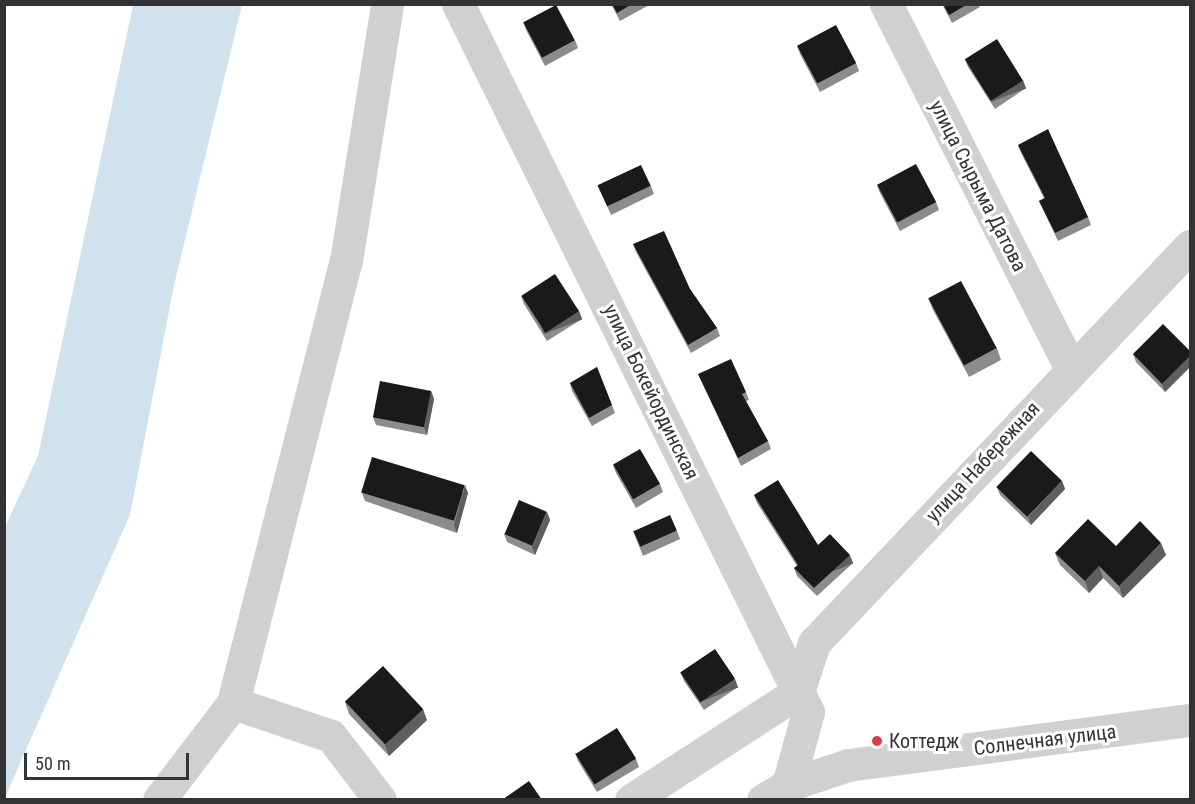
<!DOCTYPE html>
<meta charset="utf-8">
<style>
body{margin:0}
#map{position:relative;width:1195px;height:804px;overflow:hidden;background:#fff;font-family:"Roboto Condensed",sans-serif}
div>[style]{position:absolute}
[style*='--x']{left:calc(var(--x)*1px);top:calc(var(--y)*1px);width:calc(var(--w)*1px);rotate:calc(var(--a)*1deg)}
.water>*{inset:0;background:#cfe2ee}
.minor>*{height:33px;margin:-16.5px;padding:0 16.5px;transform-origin:16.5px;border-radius:16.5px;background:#d0d0d0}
.wall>*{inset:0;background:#8c8c8c}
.shaded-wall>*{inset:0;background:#5f5f5f;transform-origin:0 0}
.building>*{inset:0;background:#1a1a1a;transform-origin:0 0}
.dots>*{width:16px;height:16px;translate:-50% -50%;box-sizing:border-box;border:3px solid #fff;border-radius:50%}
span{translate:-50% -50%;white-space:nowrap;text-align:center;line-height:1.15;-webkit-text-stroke:6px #fff;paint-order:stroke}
.street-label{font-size:20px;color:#333}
.poi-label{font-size:20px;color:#333}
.left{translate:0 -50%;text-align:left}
.frame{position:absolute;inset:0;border:6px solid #333;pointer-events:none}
.scale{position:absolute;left:24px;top:753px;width:165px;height:27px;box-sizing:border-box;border:3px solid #333;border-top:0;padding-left:8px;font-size:18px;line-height:21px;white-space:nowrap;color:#333;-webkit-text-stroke:4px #fff;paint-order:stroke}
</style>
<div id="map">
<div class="water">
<div style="clip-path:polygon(133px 5px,242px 5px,174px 285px,130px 515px,5px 797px,5px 527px,38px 456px)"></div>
</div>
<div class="minor">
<div style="--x:458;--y:4;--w:790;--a:63.69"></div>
<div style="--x:808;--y:712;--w:76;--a:105.3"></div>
<div style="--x:886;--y:4;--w:408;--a:63.1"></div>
<div style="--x:159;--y:800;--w:122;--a:-52.7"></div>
<div style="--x:380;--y:800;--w:81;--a:-127.4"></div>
<div style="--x:331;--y:736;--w:103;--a:-161.4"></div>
<div style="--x:233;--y:703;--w:456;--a:-75.7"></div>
<div style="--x:346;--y:261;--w:260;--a:-80.9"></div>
<div style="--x:631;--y:800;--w:199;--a:-32.9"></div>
<div style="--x:798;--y:692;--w:52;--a:-71.9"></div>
<div style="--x:814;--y:643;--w:547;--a:-46.56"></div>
<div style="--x:763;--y:800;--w:29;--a:-31"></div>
<div style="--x:788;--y:785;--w:63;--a:-18.4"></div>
<div style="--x:848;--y:765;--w:345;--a:-7.5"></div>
</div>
<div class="wall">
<div style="clip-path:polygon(611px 4px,651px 4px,620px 21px)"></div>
<div style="clip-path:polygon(942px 4px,979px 4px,980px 7px,952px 23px)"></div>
<div style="clip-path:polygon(523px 22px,575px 40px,578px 48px,545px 66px,526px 30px)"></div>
<div style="clip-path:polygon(797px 46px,856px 63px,859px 71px,820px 92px,800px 54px)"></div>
<div style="clip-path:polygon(965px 59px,1026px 88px,995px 109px,968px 67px)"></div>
<div style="clip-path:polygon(1018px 145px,1088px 217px,1091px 225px,1058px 241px,1039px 201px,1044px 198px,1021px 153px)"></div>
<div style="clip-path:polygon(877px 185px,936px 202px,939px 210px,900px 231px,880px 193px)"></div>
<div style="clip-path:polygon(598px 186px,651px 186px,654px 194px,611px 215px)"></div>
<div style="clip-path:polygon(633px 244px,690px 289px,717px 328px,720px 336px,691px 353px,636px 252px)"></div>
<div style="clip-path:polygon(521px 296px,579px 311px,582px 319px,547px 341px,524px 304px)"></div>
<div style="clip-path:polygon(928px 298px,997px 348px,1001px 360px,969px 377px,933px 310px)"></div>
<div style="clip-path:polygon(1191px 352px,1191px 366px,1165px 392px,1136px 362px,1133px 354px)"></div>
<div style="clip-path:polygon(597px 367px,615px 413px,592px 426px,572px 391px,570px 383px)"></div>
<div style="clip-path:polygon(698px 374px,746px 392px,749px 400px,746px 401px,768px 441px,771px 449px,741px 466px)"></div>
<div style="clip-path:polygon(431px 391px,434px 399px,427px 435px,376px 425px,373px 417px)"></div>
<div style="clip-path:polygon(613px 465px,660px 484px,663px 492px,636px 508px,616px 473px)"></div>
<div style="clip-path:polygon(1062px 481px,1065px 489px,1031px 525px,1000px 495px,997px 487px)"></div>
<div style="clip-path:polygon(362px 493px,468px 493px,457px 533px,365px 501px)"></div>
<div style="clip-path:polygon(754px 495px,818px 545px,853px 563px,817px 596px,797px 576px,794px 568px,797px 566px,757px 503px)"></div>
<div style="clip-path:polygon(547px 512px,550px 520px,535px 555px,507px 542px,504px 534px)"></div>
<div style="clip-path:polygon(633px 531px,677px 531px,680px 539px,643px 556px)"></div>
<div style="clip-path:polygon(1116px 546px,1166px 555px,1123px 598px,1103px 578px,1089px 593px,1060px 565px,1055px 553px)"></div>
<div style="clip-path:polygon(681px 673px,738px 687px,704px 710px,684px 681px)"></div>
<div style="clip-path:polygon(345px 702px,427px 720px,389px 756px,349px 714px)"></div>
<div style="clip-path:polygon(575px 753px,636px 759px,639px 767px,597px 792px,578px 761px)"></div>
</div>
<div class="shaded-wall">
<div style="left:1023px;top:80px;width:9px;height:37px;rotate:69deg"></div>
<div style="left:579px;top:311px;width:9px;height:41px;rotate:69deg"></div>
<div style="clip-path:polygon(1191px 355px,1191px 366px,1165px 392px,1162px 384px)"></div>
<div style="clip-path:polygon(431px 391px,434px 399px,427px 435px,424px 427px)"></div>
<div style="clip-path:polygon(1062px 481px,1065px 489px,1031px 525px,1028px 517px)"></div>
<div style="clip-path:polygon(465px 485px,468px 493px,457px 533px,454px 525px)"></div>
<div style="clip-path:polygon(547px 512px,550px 520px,535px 555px,532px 547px)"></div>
<div style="clip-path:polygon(1161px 543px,1166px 555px,1123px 598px,1119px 586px)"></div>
<div style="left:850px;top:555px;width:9px;height:49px;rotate:69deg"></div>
<div style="clip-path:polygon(1099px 566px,1103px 578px,1089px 593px,1085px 581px)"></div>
<div style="left:735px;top:679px;width:9px;height:41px;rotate:69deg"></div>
<div style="clip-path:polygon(423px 709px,427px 720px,389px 756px,385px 745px)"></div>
</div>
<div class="building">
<div style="clip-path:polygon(612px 4px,632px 4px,617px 13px)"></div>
<div style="clip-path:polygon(943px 4px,968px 4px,949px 15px)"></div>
<div style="left:556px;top:5px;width:40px;height:37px;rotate:62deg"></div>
<div style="left:836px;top:25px;width:43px;height:44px;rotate:62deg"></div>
<div style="left:997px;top:39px;width:49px;height:38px;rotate:58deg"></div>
<div style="clip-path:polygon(1048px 129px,1088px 217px,1055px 233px,1039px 201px,1045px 198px,1018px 145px)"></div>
<div style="left:916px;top:164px;width:43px;height:44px;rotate:62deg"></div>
<div style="left:641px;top:165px;width:23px;height:48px;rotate:65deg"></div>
<div style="clip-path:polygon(664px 231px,690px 289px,717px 328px,688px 345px,633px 244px)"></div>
<div style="left:555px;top:274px;width:44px;height:40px;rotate:57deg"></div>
<div style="left:961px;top:281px;width:76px;height:37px;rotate:62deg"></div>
<div style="clip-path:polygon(1163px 324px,1191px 352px,1191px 355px,1162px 384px,1133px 354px)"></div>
<div style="clip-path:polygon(731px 359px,746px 392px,742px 394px,768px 441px,738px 458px,698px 374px)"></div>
<div style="clip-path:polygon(597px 367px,612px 405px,589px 418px,570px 383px)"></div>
<div style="left:380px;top:381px;width:52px;height:37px;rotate:11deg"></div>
<div style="left:640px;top:449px;width:40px;height:31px;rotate:60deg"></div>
<div style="left:1031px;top:451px;width:43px;height:50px;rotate:44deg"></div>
<div style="left:372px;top:457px;width:97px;height:37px;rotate:17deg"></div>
<div style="clip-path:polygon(778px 480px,818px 545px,830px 534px,850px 555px,814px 588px,794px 568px,798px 565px,754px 495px)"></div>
<div style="left:519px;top:500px;width:30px;height:37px;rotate:23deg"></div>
<div style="left:670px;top:515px;width:17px;height:40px;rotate:66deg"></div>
<div style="clip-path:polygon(1088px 519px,1116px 546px,1140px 521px,1161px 543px,1119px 586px,1099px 566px,1085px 581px,1055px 553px)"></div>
<div style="left:715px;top:649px;width:36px;height:42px;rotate:56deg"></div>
<div style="left:383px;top:666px;width:59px;height:52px;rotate:47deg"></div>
<div style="left:617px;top:728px;width:36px;height:49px;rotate:58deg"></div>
<div style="clip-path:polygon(529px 781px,542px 800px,502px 800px)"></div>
</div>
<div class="dots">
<div style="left:877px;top:741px;background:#e63946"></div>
</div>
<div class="street-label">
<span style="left:978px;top:186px;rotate:63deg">улица Сырыма Датова</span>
<span style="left:651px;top:392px;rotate:64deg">улица Бокейординская</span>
<span style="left:983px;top:462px;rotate:-47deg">улица Набережная</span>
<span style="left:1045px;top:740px;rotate:-7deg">Солнечная улица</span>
</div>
<div class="poi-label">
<span class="left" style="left:889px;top:741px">Коттедж</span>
</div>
<div class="frame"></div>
<div class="scale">50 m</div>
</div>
